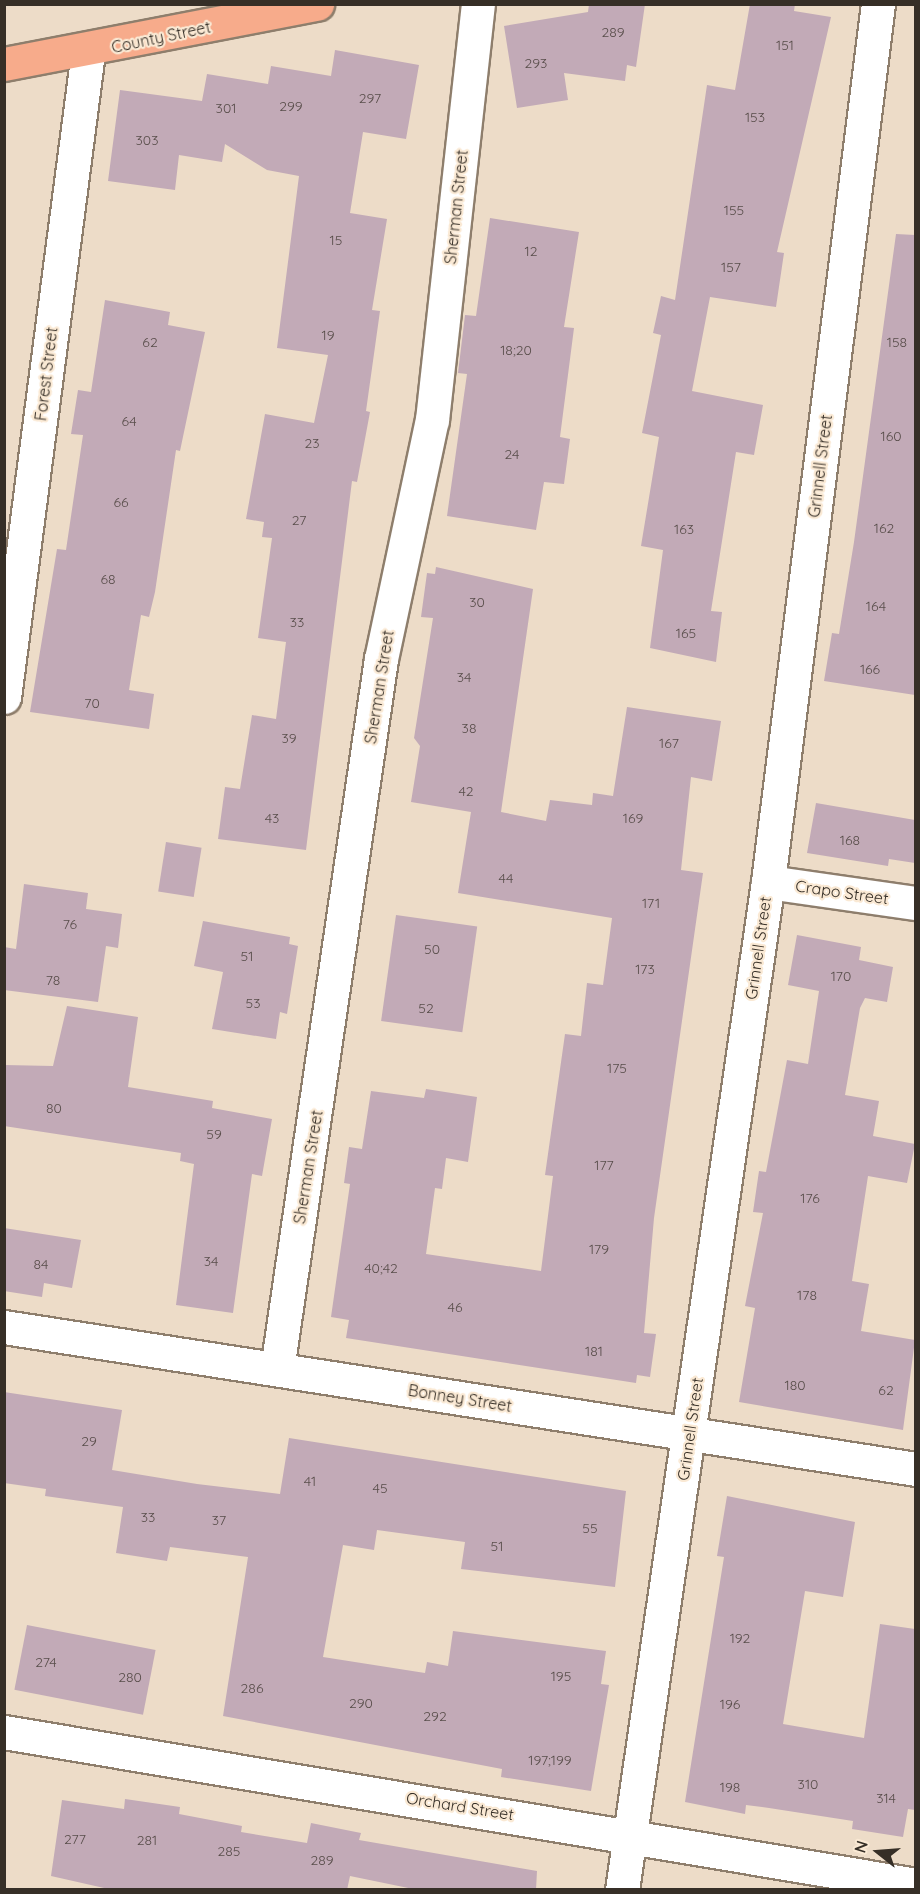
<!DOCTYPE html>
<style>
body{margin:0}
#map{position:relative;width:920px;height:1894px;overflow:hidden;background:#eddcc8;font-family:Quicksand,sans-serif}
div>[style]{position:absolute}
[style*='--x']{left:calc(var(--x)*1px);top:calc(var(--y)*1px);width:calc(var(--w)*1px);rotate:calc(var(--a)*1deg)}
.building>*{inset:0;background:#c2aab7;transform-origin:0 0}
.roads{filter:drop-shadow(2px 0 #8e7e6c) drop-shadow(-2px 0 #8e7e6c) drop-shadow(0 2px #8e7e6c) drop-shadow(0 -2px #8e7e6c)}
.minor>*{height:33px;margin:-16.5px;padding:0 16.5px;transform-origin:16.5px;border-radius:16.5px;background:#fff}
.major>*{height:33px;margin:-16.5px;padding:0 16.5px;transform-origin:16.5px;border-radius:16.5px;background:#f7ab8b}
span{translate:-50% -50%;white-space:nowrap;text-align:center;line-height:1.15;-webkit-text-stroke:4.5px #fae9d4;paint-order:stroke}
.number-label{font-size:14px;color:#594e4b}
.number-label span{-webkit-text-stroke-width:0}
.street-label{font-size:16px;color:#362f27}
.frame{position:absolute;inset:0;border:6px solid #362f27;pointer-events:none}
.north{position:absolute;left:848px;top:1822px;width:60px;height:60px;-webkit-text-stroke:4px #fae9d4;paint-order:stroke;rotate:287deg;font-size:16px;font-weight:700;line-height:24px;text-align:center;color:#362f27}
.north::after{content:'';display:block;margin:auto;width:21px;height:27px;background:#362f27;clip-path:polygon(50% 0,100% 100%,50% 72%,0 100%)}
</style>
<div id="map">
<div class="building">
<div style="clip-path:polygon(589px 4px,645px 4px,636px 67px,627px 65px,625px 81px,564px 73px,568px 100px,517px 108px,504px 26px,588px 12px)"></div>
<div style="clip-path:polygon(750px 4px,795px 4px,794px 11px,831px 17px,777px 252px,784px 253px,776px 307px,710px 297px,692px 391px,763px 405px,754px 455px,736px 452px,711px 611px,722px 612px,716px 662px,650px 648px,663px 550px,641px 546px,659px 437px,642px 433px,661px 335px,653px 333px,661px 296px,675px 300px,707px 85px,735px 90px)"></div>
<div style="clip-path:polygon(335px 50px,419px 65px,406px 139px,363px 132px,350px 213px,387px 219px,372px 310px,380px 311px,366px 411px,370px 412px,357px 482px,352px 481px,306px 850px,218px 839px,225px 787px,240px 789px,252px 715px,276px 719px,286px 642px,258px 638px,272px 538px,262px 537px,264px 522px,246px 519px,265px 414px,314px 423px,328px 355px,277px 348px,299px 176px,267px 170px,225px 144px,222px 162px,179px 155px,175px 190px,108px 181px,120px 90px,202px 101px,207px 74px,268px 84px,271px 66px,331px 76px)"></div>
<div style="clip-path:polygon(490px 218px,579px 232px,564px 327px,574px 328px,560px 437px,570px 439px,564px 484px,544px 482px,536px 530px,447px 516px,467px 374px,458px 373px,465px 315px,476px 316px)"></div>
<div style="clip-path:polygon(896px 234px,915px 235px,915px 695px,824px 681px,832px 633px,839px 634px,854px 542px)"></div>
<div style="clip-path:polygon(105px 300px,170px 312px,168px 325px,205px 332px,180px 451px,176px 450px,155px 592px,149px 617px,141px 615px,129px 690px,154px 694px,149px 729px,30px 712px,57px 549px,66px 550px,83px 435px,71px 434px,78px 390px,91px 392px)"></div>
<div style="clip-path:polygon(436px 567px,533px 589px,501px 812px,546px 821px,550px 800px,592px 805px,593px 793px,613px 796px,627px 707px,721px 721px,712px 781px,691px 777px,681px 870px,703px 873px,654px 1218px,644px 1333px,656px 1334px,650px 1377px,637px 1375px,636px 1383px,346px 1338px,349px 1320px,331px 1317px,350px 1184px,344px 1183px,349px 1147px,362px 1149px,371px 1091px,424px 1098px,426px 1089px,477px 1097px,468px 1162px,446px 1158px,442px 1189px,435px 1188px,426px 1254px,541px 1271px,553px 1176px,545px 1175px,565px 1034px,581px 1036px,587px 983px,603px 985px,612px 918px,458px 893px,471px 812px,411px 802px,420px 746px,414px 738px,433px 618px,421px 617px,427px 573px,435px 574px)"></div>
<div style="clip-path:polygon(816px 803px,915px 820px,915px 863px,889px 859px,888px 866px,807px 853px)"></div>
<div style="left:166px;top:842px;width:36px;height:50px;rotate:9deg"></div>
<div style="clip-path:polygon(24px 884px,88px 893px,86px 909px,122px 914px,118px 948px,106px 946px,98px 1002px,4px 990px,4px 947px,16px 949px)"></div>
<div style="left:396px;top:915px;width:82px;height:107px;rotate:8deg"></div>
<div style="clip-path:polygon(203px 921px,290px 937px,289px 944px,298px 946px,287px 1014px,280px 1012px,276px 1039px,212px 1029px,223px 972px,194px 966px)"></div>
<div style="clip-path:polygon(797px 935px,861px 947px,859px 960px,893px 967px,887px 1002px,865px 998px,860px 1008px,845px 1095px,879px 1101px,873px 1136px,915px 1144px,907px 1183px,868px 1176px,852px 1281px,869px 1284px,861px 1331px,915px 1340px,903px 1430px,739px 1402px,755px 1308px,745px 1306px,763px 1213px,753px 1212px,759px 1171px,766px 1172px,787px 1060px,808px 1064px,819px 991px,788px 985px)"></div>
<div style="clip-path:polygon(67px 1006px,138px 1017px,128px 1087px,213px 1101px,212px 1108px,272px 1119px,262px 1176px,252px 1174px,233px 1313px,176px 1305px,194px 1164px,180px 1161px,181px 1153px,4px 1126px,4px 1065px,53px 1066px)"></div>
<div style="clip-path:polygon(4px 1228px,81px 1240px,72px 1288px,44px 1283px,42px 1297px,4px 1291px)"></div>
<div style="clip-path:polygon(4px 1392px,122px 1410px,112px 1470px,197px 1484px,280px 1494px,289px 1438px,626px 1491px,615px 1587px,461px 1569px,465px 1542px,377px 1530px,374px 1550px,343px 1545px,323px 1657px,425px 1673px,427px 1662px,448px 1666px,453px 1631px,606px 1651px,601px 1684px,609px 1685px,591px 1791px,501px 1777px,502px 1769px,223px 1716px,248px 1557px,170px 1547px,167px 1561px,116px 1553px,123px 1507px,45px 1496px,46px 1489px,4px 1483px)"></div>
<div style="clip-path:polygon(727px 1496px,855px 1522px,843px 1597px,805px 1591px,783px 1724px,864px 1738px,880px 1624px,915px 1629px,915px 1810px,908px 1809px,903px 1837px,852px 1829px,853px 1821px,769px 1808px,746px 1805px,745px 1814px,685px 1802px,724px 1557px,717px 1556px)"></div>
<div style="left:27px;top:1625px;width:131px;height:66px;rotate:11deg"></div>
<div style="clip-path:polygon(125px 1799px,180px 1807px,179px 1814px,242px 1826px,241px 1832px,307px 1843px,311px 1823px,361px 1833px,359px 1840px,537px 1871px,536px 1890px,418px 1890px,350px 1876px,347px 1890px,113px 1890px,51px 1876px,62px 1800px,124px 1809px)"></div>
</div>
<div class="roads">
<div class="minor">
<div style="--x:4;--y:697;--w:650;--a:-82.58"></div>
<div style="--x:768;--y:882;--w:149;--a:8.1"></div>
<div style="--x:4;--y:1327;--w:923;--a:8.85"></div>
<div style="--x:277;--y:1369;--w:718;--a:-81.67"></div>
<div style="--x:381;--y:659;--w:244;--a:-78"></div>
<div style="--x:432;--y:420;--w:419;--a:-83.7"></div>
<div style="--x:4;--y:1732;--w:925;--a:9.52"></div>
<div style="--x:622;--y:1890;--w:1019;--a:-81.76"></div>
<div style="--x:768;--y:882;--w:885;--a:-82.86"></div>
</div>
<div class="major">
<div style="--x:4;--y:64;--w:319;--a:-10.9"></div>
</div>
</div>
<div class="number-label">
<span style="left:613px;top:32px">289</span>
<span style="left:785px;top:45px">151</span>
<span style="left:536px;top:63px">293</span>
<span style="left:370px;top:98px">297</span>
<span style="left:291px;top:106px">299</span>
<span style="left:226px;top:108px">301</span>
<span style="left:755px;top:117px">153</span>
<span style="left:147px;top:140px">303</span>
<span style="left:734px;top:210px">155</span>
<span style="left:336px;top:240px">15</span>
<span style="left:531px;top:251px">12</span>
<span style="left:731px;top:267px">157</span>
<span style="left:328px;top:335px">19</span>
<span style="left:150px;top:342px">62</span>
<span style="left:897px;top:342px">158</span>
<span style="left:516px;top:350px">18;20</span>
<span style="left:129px;top:421px">64</span>
<span style="left:891px;top:436px">160</span>
<span style="left:312px;top:443px">23</span>
<span style="left:512px;top:454px">24</span>
<span style="left:121px;top:502px">66</span>
<span style="left:299px;top:520px">27</span>
<span style="left:884px;top:528px">162</span>
<span style="left:684px;top:529px">163</span>
<span style="left:108px;top:579px">68</span>
<span style="left:477px;top:602px">30</span>
<span style="left:876px;top:606px">164</span>
<span style="left:297px;top:622px">33</span>
<span style="left:686px;top:633px">165</span>
<span style="left:870px;top:669px">166</span>
<span style="left:464px;top:677px">34</span>
<span style="left:92px;top:703px">70</span>
<span style="left:469px;top:728px">38</span>
<span style="left:289px;top:738px">39</span>
<span style="left:669px;top:743px">167</span>
<span style="left:466px;top:791px">42</span>
<span style="left:272px;top:818px">43</span>
<span style="left:633px;top:818px">169</span>
<span style="left:850px;top:840px">168</span>
<span style="left:506px;top:878px">44</span>
<span style="left:651px;top:903px">171</span>
<span style="left:70px;top:924px">76</span>
<span style="left:432px;top:949px">50</span>
<span style="left:247px;top:956px">51</span>
<span style="left:645px;top:969px">173</span>
<span style="left:841px;top:976px">170</span>
<span style="left:53px;top:980px">78</span>
<span style="left:253px;top:1003px">53</span>
<span style="left:426px;top:1008px">52</span>
<span style="left:617px;top:1068px">175</span>
<span style="left:54px;top:1108px">80</span>
<span style="left:214px;top:1134px">59</span>
<span style="left:604px;top:1165px">177</span>
<span style="left:810px;top:1198px">176</span>
<span style="left:599px;top:1249px">179</span>
<span style="left:211px;top:1261px">34</span>
<span style="left:41px;top:1264px">84</span>
<span style="left:381px;top:1268px">40;42</span>
<span style="left:807px;top:1295px">178</span>
<span style="left:455px;top:1307px">46</span>
<span style="left:594px;top:1351px">181</span>
<span style="left:795px;top:1385px">180</span>
<span style="left:886px;top:1390px">62</span>
<span style="left:89px;top:1441px">29</span>
<span style="left:310px;top:1481px">41</span>
<span style="left:380px;top:1488px">45</span>
<span style="left:148px;top:1517px">33</span>
<span style="left:219px;top:1520px">37</span>
<span style="left:590px;top:1528px">55</span>
<span style="left:497px;top:1546px">51</span>
<span style="left:740px;top:1638px">192</span>
<span style="left:46px;top:1662px">274</span>
<span style="left:561px;top:1676px">195</span>
<span style="left:130px;top:1677px">280</span>
<span style="left:252px;top:1688px">286</span>
<span style="left:361px;top:1703px">290</span>
<span style="left:730px;top:1704px">196</span>
<span style="left:435px;top:1716px">292</span>
<span style="left:550px;top:1760px">197;199</span>
<span style="left:808px;top:1784px">310</span>
<span style="left:730px;top:1787px">198</span>
<span style="left:886px;top:1798px">314</span>
<span style="left:75px;top:1839px">277</span>
<span style="left:147px;top:1840px">281</span>
<span style="left:229px;top:1851px">285</span>
<span style="left:322px;top:1860px">289</span>
</div>
<div class="street-label">
<span style="left:161px;top:37px;rotate:-12deg">County Street</span>
<span style="left:456px;top:207px;rotate:-84deg">Sherman Street</span>
<span style="left:46px;top:374px;rotate:-83deg">Forest Street</span>
<span style="left:820px;top:466px;rotate:-83deg">Grinnell Street</span>
<span style="left:379px;top:687px;rotate:-81deg">Sherman Street</span>
<span style="left:842px;top:892px;rotate:8deg">Crapo Street</span>
<span style="left:758px;top:948px;rotate:-82deg">Grinnell Street</span>
<span style="left:308px;top:1167px;rotate:-81deg">Sherman Street</span>
<span style="left:460px;top:1398px;rotate:9deg">Bonney Street</span>
<span style="left:690px;top:1429px;rotate:-82deg">Grinnell Street</span>
<span style="left:460px;top:1806px;rotate:9deg">Orchard Street</span>
</div>
<div class="frame"></div>
<div class="north">N</div>
</div>
